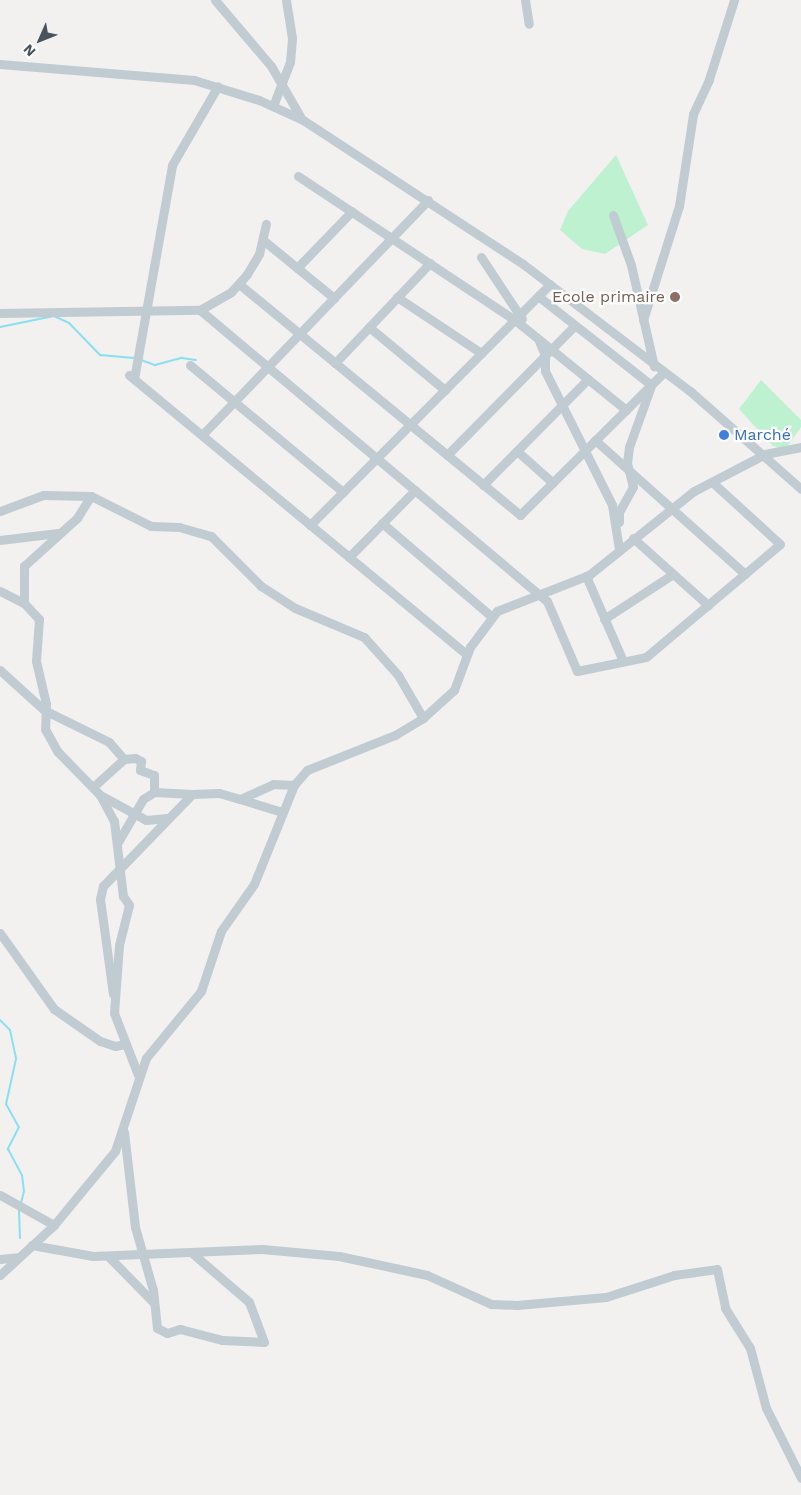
<!DOCTYPE html>
<meta charset="utf-8">
<style>
body{margin:0}
#map{position:relative;width:801px;height:1495px;overflow:hidden;background:#f3f0f0;font-family:"Work Sans",sans-serif}
div>[style]{position:absolute}
[style*='--x']{left:calc(var(--x)*1px);top:calc(var(--y)*1px);width:calc(var(--w)*1px);rotate:calc(var(--a)*1deg)}
.green>*{inset:0;background:#bdf1cf}
.stream>*{height:2px;margin:-1px;padding:0 1px;transform-origin:1px;border-radius:1px;background:#88e0f0}
.minor>*{height:9px;margin:-4.5px;padding:0 4.5px;transform-origin:4.5px;border-radius:4.5px;background:#c0cbd2}
.dots>*{width:14px;height:14px;translate:-50% -50%;box-sizing:border-box;border:2px solid #fff;border-radius:50%}
span{translate:-50% -50%;white-space:nowrap;text-align:center;line-height:1.15;-webkit-text-stroke:4.5px #fff;paint-order:stroke}
.education-label{font-size:16px;color:#785e54}
.right{translate:-100% -50%;text-align:right}
.shop-label{font-size:16px;color:#366cbe}
.left{translate:0 -50%;text-align:left}
.north{position:absolute;left:15px;top:15px;width:50px;height:50px;-webkit-text-stroke:4px #fff;paint-order:stroke;rotate:226deg;font-size:14px;font-weight:700;line-height:20px;text-align:center;color:#47545e}
.north::after{content:'';display:block;margin:auto;width:18px;height:22px;background:#47545e;clip-path:polygon(50% 0,100% 100%,50% 72%,0 100%)}
</style>
<div id="map">
<div class="green">
<div style="clip-path:polygon(616px 155px,648px 225px,605px 254px,582px 249px,560px 230px,568px 211px)"></div>
<div style="clip-path:polygon(761px 380px,801px 420px,801px 427px,785px 450px,773px 446px,739px 409px)"></div>
</div>
<div class="stream">
<div style="--x:0;--y:327;--w:55;--a:-11.5"></div>
<div style="--x:54;--y:316;--w:17;--a:25"></div>
<div style="--x:69;--y:323;--w:45;--a:45.9"></div>
<div style="--x:100;--y:355;--w:34;--a:5"></div>
<div style="--x:141;--y:360;--w:15;--a:20"></div>
<div style="--x:155;--y:365;--w:28;--a:-15"></div>
<div style="--x:182;--y:358;--w:14;--a:8"></div>
<div style="--x:0;--y:1020;--w:14;--a:45"></div>
<div style="--x:10;--y:1030;--w:30;--a:78"></div>
<div style="--x:16;--y:1059;--w:46;--a:102.5"></div>
<div style="--x:6;--y:1104;--w:26;--a:61"></div>
<div style="--x:19;--y:1127;--w:25;--a:117"></div>
<div style="--x:8;--y:1149;--w:30;--a:62"></div>
<div style="--x:22;--y:1175;--w:16;--a:83"></div>
<div style="--x:24;--y:1191;--w:12;--a:104"></div>
<div style="--x:19;--y:1210;--w:28;--a:88"></div>
</div>
<div class="minor">
<div style="--x:215;--y:0;--w:87;--a:49.7"></div>
<div style="--x:271;--y:66;--w:58;--a:59.9"></div>
<div style="--x:525;--y:0;--w:24;--a:81"></div>
<div style="--x:0;--y:64;--w:195;--a:4.7"></div>
<div style="--x:194;--y:80;--w:68;--a:17.1"></div>
<div style="--x:259;--y:100;--w:48;--a:24.4"></div>
<div style="--x:303;--y:120;--w:263;--a:33.2"></div>
<div style="--x:523;--y:264;--w:210;--a:37.3"></div>
<div style="--x:690;--y:391;--w:148;--a:41.4"></div>
<div style="--x:273;--y:106;--w:47;--a:-68.9"></div>
<div style="--x:290;--y:62;--w:24;--a:-85"></div>
<div style="--x:292;--y:38;--w:38;--a:-99"></div>
<div style="--x:298;--y:176;--w:260;--a:33.6"></div>
<div style="--x:515;--y:320;--w:143;--a:39"></div>
<div style="--x:613;--y:215;--w:53;--a:70.2"></div>
<div style="--x:631;--y:265;--w:104;--a:77.2"></div>
<div style="--x:263;--y:240;--w:92;--a:39.2"></div>
<div style="--x:481;--y:257;--w:74;--a:56.5"></div>
<div style="--x:297;--y:268;--w:79;--a:-46"></div>
<div style="--x:239;--y:284;--w:364;--a:39.4"></div>
<div style="--x:520;--y:515;--w:203;--a:-44.8"></div>
<div style="--x:538;--y:296;--w:144;--a:38.2"></div>
<div style="--x:397;--y:297;--w:101;--a:33.7"></div>
<div style="--x:200;--y:310;--w:453;--a:40"></div>
<div style="--x:547;--y:601;--w:76;--a:66.8"></div>
<div style="--x:577;--y:671;--w:70;--a:-11.5"></div>
<div style="--x:646;--y:657;--w:175;--a:-40.1"></div>
<div style="--x:780;--y:544;--w:92;--a:-137.6"></div>
<div style="--x:0;--y:313;--w:200;--a:-0.9"></div>
<div style="--x:200;--y:310;--w:36;--a:-30"></div>
<div style="--x:231;--y:292;--w:24;--a:-48"></div>
<div style="--x:247;--y:274;--w:23;--a:-59"></div>
<div style="--x:259;--y:254;--w:31;--a:-77"></div>
<div style="--x:643;--y:320;--w:120;--a:-72.5"></div>
<div style="--x:679;--y:206;--w:93;--a:-81.3"></div>
<div style="--x:693;--y:114;--w:38;--a:-65"></div>
<div style="--x:709;--y:79;--w:83;--a:-72.4"></div>
<div style="--x:369;--y:327;--w:99;--a:39.7"></div>
<div style="--x:539;--y:341;--w:15;--a:67"></div>
<div style="--x:545;--y:355;--w:16;--a:90"></div>
<div style="--x:545;--y:371;--w:150;--a:63.4"></div>
<div style="--x:612;--y:505;--w:45;--a:81"></div>
<div style="--x:335;--y:363;--w:138;--a:-46.5"></div>
<div style="--x:190;--y:365;--w:199;--a:39.7"></div>
<div style="--x:129;--y:375;--w:438;--a:39.6"></div>
<div style="--x:134;--y:379;--w:217;--a:-79.9"></div>
<div style="--x:172;--y:165;--w:91;--a:-59.8"></div>
<div style="--x:202;--y:435;--w:326;--a:-46.1"></div>
<div style="--x:595;--y:440;--w:201;--a:41.8"></div>
<div style="--x:517;--y:451;--w:48;--a:41.6"></div>
<div style="--x:447;--y:455;--w:182;--a:-45.4"></div>
<div style="--x:483;--y:485;--w:149;--a:-45.3"></div>
<div style="--x:0;--y:511;--w:46;--a:-20.4"></div>
<div style="--x:43;--y:495;--w:48;--a:1.2"></div>
<div style="--x:91;--y:496;--w:67;--a:26.6"></div>
<div style="--x:151;--y:526;--w:28;--a:2"></div>
<div style="--x:179;--y:527;--w:33;--a:16"></div>
<div style="--x:211;--y:536;--w:71;--a:45"></div>
<div style="--x:261;--y:586;--w:40;--a:32.9"></div>
<div style="--x:295;--y:608;--w:75;--a:22.8"></div>
<div style="--x:364;--y:637;--w:51;--a:48.2"></div>
<div style="--x:398;--y:675;--w:50;--a:59.8"></div>
<div style="--x:619;--y:522;--w:10;--a:-90"></div>
<div style="--x:619;--y:512;--w:29;--a:-61"></div>
<div style="--x:633;--y:487;--w:25;--a:-104"></div>
<div style="--x:627;--y:463;--w:16;--a:-83"></div>
<div style="--x:629;--y:447;--w:65;--a:-70.2"></div>
<div style="--x:382;--y:523;--w:143;--a:40.5"></div>
<div style="--x:310;--y:525;--w:340;--a:-45.1"></div>
<div style="--x:633;--y:538;--w:101;--a:41.8"></div>
<div style="--x:0;--y:540;--w:58;--a:-6.9"></div>
<div style="--x:349;--y:557;--w:94;--a:-45.4"></div>
<div style="--x:586;--y:576;--w:93;--a:66.5"></div>
<div style="--x:0;--y:591;--w:27;--a:27"></div>
<div style="--x:24;--y:603;--w:22;--a:47"></div>
<div style="--x:39;--y:619;--w:42;--a:94.1"></div>
<div style="--x:36;--y:661;--w:44;--a:76.9"></div>
<div style="--x:46;--y:704;--w:25;--a:92"></div>
<div style="--x:45;--y:729;--w:26;--a:61"></div>
<div style="--x:58;--y:752;--w:60;--a:45.7"></div>
<div style="--x:100;--y:795;--w:30;--a:62"></div>
<div style="--x:114;--y:821;--w:76;--a:83.2"></div>
<div style="--x:123;--y:896;--w:11;--a:56"></div>
<div style="--x:129;--y:905;--w:41;--a:104"></div>
<div style="--x:119;--y:945;--w:68;--a:94.2"></div>
<div style="--x:114;--y:1013;--w:66;--a:68.8"></div>
<div style="--x:24;--y:603;--w:37;--a:-90"></div>
<div style="--x:24;--y:566;--w:72;--a:-42.2"></div>
<div style="--x:77;--y:518;--w:26;--a:-58"></div>
<div style="--x:604;--y:619;--w:82;--a:-33.1"></div>
<div style="--x:0;--y:670;--w:59;--a:42.3"></div>
<div style="--x:44;--y:710;--w:72;--a:26.2"></div>
<div style="--x:109;--y:742;--w:23;--a:49"></div>
<div style="--x:93;--y:787;--w:42;--a:-42.1"></div>
<div style="--x:124;--y:759;--w:11;--a:-5"></div>
<div style="--x:135;--y:758;--w:7;--a:27"></div>
<div style="--x:141;--y:761;--w:9;--a:96"></div>
<div style="--x:140;--y:770;--w:15;--a:20"></div>
<div style="--x:154;--y:775;--w:17;--a:90"></div>
<div style="--x:100;--y:795;--w:52;--a:28.5"></div>
<div style="--x:146;--y:820;--w:22;--a:-5"></div>
<div style="--x:240;--y:799;--w:44;--a:17.2"></div>
<div style="--x:118;--y:842;--w:50;--a:-59.8"></div>
<div style="--x:143;--y:799;--w:13;--a:-32"></div>
<div style="--x:154;--y:792;--w:38;--a:3"></div>
<div style="--x:0;--y:933;--w:93;--a:54.6"></div>
<div style="--x:54;--y:1009;--w:56;--a:34.8"></div>
<div style="--x:100;--y:1041;--w:16;--a:18"></div>
<div style="--x:115;--y:1046;--w:10;--a:-11"></div>
<div style="--x:113;--y:994;--w:96;--a:-97.8"></div>
<div style="--x:100;--y:899;--w:13;--a:-77"></div>
<div style="--x:103;--y:886;--w:128;--a:-45.9"></div>
<div style="--x:192;--y:794;--w:27;--a:-2"></div>
<div style="--x:219;--y:793;--w:22;--a:16"></div>
<div style="--x:240;--y:799;--w:36;--a:-24"></div>
<div style="--x:273;--y:784;--w:21;--a:3"></div>
<div style="--x:124;--y:1132;--w:96;--a:83.4"></div>
<div style="--x:135;--y:1227;--w:66;--a:74.1"></div>
<div style="--x:153;--y:1290;--w:38;--a:84"></div>
<div style="--x:157;--y:1328;--w:11;--a:27"></div>
<div style="--x:167;--y:1333;--w:14;--a:-17"></div>
<div style="--x:180;--y:1329;--w:43;--a:14.7"></div>
<div style="--x:222;--y:1340;--w:42;--a:2.7"></div>
<div style="--x:264;--y:1342;--w:43;--a:-110.6"></div>
<div style="--x:249;--y:1302;--w:75;--a:-139.3"></div>
<div style="--x:0;--y:1195;--w:62;--a:29.1"></div>
<div style="--x:32;--y:1245;--w:62;--a:10.2"></div>
<div style="--x:93;--y:1256;--w:169;--a:-2.4"></div>
<div style="--x:262;--y:1249;--w:77;--a:5.2"></div>
<div style="--x:339;--y:1256;--w:90;--a:12.2"></div>
<div style="--x:427;--y:1275;--w:70;--a:24.4"></div>
<div style="--x:491;--y:1304;--w:26;--a:2"></div>
<div style="--x:517;--y:1305;--w:89;--a:-5.1"></div>
<div style="--x:606;--y:1297;--w:71;--a:-17.9"></div>
<div style="--x:674;--y:1275;--w:43;--a:-7.9"></div>
<div style="--x:717;--y:1269;--w:40;--a:78"></div>
<div style="--x:725;--y:1308;--w:47;--a:58"></div>
<div style="--x:750;--y:1348;--w:62;--a:75.1"></div>
<div style="--x:766;--y:1408;--w:78;--a:63.4"></div>
<div style="--x:108;--y:1256;--w:66;--a:45.6"></div>
<div style="--x:0;--y:1259;--w:18;--a:-6"></div>
<div style="--x:0;--y:1275;--w:74;--a:-42.8"></div>
<div style="--x:54;--y:1225;--w:96;--a:-50.5"></div>
<div style="--x:115;--y:1151;--w:98;--a:-71.6"></div>
<div style="--x:146;--y:1058;--w:87;--a:-50.6"></div>
<div style="--x:201;--y:991;--w:63;--a:-71.6"></div>
<div style="--x:221;--y:931;--w:57;--a:-54.9"></div>
<div style="--x:254;--y:884;--w:107;--a:-68"></div>
<div style="--x:294;--y:785;--w:20;--a:-49"></div>
<div style="--x:307;--y:770;--w:95;--a:-21.7"></div>
<div style="--x:395;--y:735;--w:33;--a:-31"></div>
<div style="--x:423;--y:718;--w:42;--a:-42.1"></div>
<div style="--x:454;--y:690;--w:46;--a:-69.6"></div>
<div style="--x:470;--y:647;--w:45;--a:-53.1"></div>
<div style="--x:497;--y:611;--w:99;--a:-21.4"></div>
<div style="--x:589;--y:575;--w:134;--a:-38.7"></div>
<div style="--x:694;--y:491;--w:80;--a:-27.5"></div>
<div style="--x:765;--y:454;--w:37;--a:-11"></div>
</div>
<div class="dots">
<div style="left:675px;top:297px;background:#8d6e63"></div>
<div style="left:724px;top:435px;background:#3f7fe0"></div>
</div>
<div class="education-label">
<span class="right" style="left:665px;top:297px">Ecole primaire</span>
</div>
<div class="shop-label">
<span class="left" style="left:734px;top:435px">Marché</span>
</div>
<div class="north">N</div>
</div>
